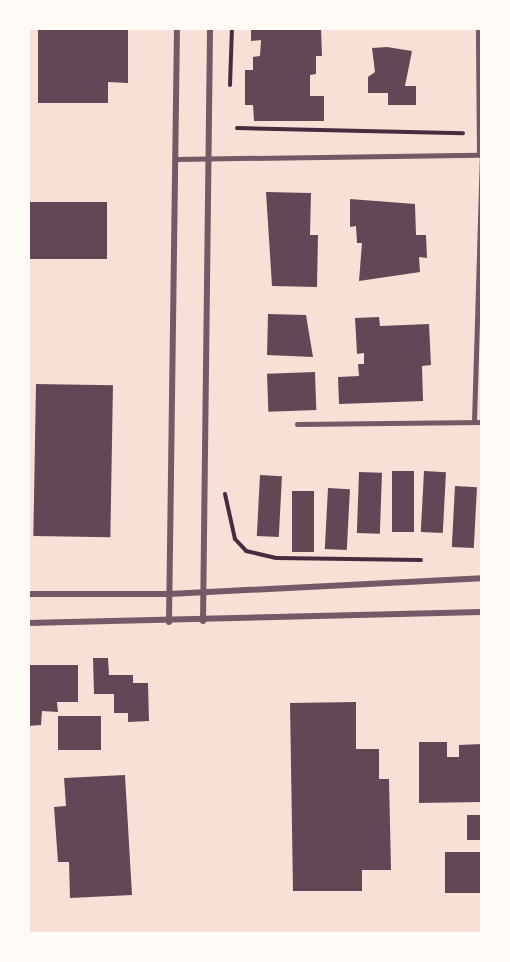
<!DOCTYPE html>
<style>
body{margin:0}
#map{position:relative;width:510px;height:962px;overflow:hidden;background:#f7e1d7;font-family:"Source Sans 3",sans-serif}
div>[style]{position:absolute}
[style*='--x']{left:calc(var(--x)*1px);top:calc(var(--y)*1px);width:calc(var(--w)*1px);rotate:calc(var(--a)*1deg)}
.building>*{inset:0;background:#644757;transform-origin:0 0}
.path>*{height:4px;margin:-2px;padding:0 2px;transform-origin:2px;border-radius:2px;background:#4a2c40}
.service>*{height:4.5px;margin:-2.25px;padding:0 2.25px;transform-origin:2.25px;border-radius:2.25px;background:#755966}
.minor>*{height:6px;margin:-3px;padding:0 3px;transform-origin:3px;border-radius:3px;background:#755966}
span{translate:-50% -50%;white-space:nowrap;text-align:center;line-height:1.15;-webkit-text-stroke:4.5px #fffaf5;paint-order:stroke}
.frame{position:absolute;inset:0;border:30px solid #fffaf5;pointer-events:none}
</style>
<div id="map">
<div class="building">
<div style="clip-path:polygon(38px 28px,128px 28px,128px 83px,108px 82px,108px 103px,38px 103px)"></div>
<div style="clip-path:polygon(251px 28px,321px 28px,322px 56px,316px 56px,316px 74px,310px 75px,310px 96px,324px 96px,324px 121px,254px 121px,253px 105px,245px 105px,245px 70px,253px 70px,253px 57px,260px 56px,261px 40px,251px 41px)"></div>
<div style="clip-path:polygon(387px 47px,412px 51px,405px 86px,416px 86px,416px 105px,388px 105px,388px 93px,368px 93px,368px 77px,375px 72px,372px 48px)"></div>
<div style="clip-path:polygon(266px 192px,311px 193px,310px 235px,318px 235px,317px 287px,272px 286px)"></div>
<div style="clip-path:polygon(350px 199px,415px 204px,416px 235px,426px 235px,427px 258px,419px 257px,420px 272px,359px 281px,362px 243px,357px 243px,356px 226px,350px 227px)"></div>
<div style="left:107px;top:202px;width:57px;height:79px;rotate:90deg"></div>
<div style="clip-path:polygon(268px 314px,306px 315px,313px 357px,267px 355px)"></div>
<div style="clip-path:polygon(379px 317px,380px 326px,429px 324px,431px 365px,422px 366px,423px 401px,339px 404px,338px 377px,359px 376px,358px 364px,364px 364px,364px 353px,357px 354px,355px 318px)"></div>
<div style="left:315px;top:372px;width:38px;height:48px;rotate:88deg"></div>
<div style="left:36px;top:384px;width:77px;height:152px;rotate:1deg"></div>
<div style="left:392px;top:471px;width:22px;height:61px"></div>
<div style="left:424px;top:471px;width:22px;height:61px;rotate:3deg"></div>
<div style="left:359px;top:472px;width:23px;height:61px;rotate:2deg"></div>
<div style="left:260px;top:475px;width:22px;height:61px;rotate:3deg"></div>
<div style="left:455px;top:486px;width:22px;height:61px;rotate:3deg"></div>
<div style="left:328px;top:488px;width:22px;height:61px;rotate:3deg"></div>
<div style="left:292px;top:491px;width:22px;height:61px"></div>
<div style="clip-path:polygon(93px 658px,108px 658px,109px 675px,133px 675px,133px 683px,148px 683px,149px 721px,128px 722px,128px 713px,114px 713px,114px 694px,94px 694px)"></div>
<div style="clip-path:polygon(30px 665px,78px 665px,78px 702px,57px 702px,58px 712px,42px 711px,41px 725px,28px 726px)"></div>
<div style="clip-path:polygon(356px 702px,356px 749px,379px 749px,379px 779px,389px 779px,391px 870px,362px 870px,362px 891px,293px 891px,290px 703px)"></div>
<div style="left:58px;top:716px;width:43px;height:34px"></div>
<div style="clip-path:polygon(419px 742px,447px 742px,447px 757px,459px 757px,459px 745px,482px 744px,482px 802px,419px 803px)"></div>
<div style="clip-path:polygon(125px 775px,132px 895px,70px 898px,69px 862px,58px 862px,54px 807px,66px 806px,64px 778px)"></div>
<div style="left:467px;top:815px;width:15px;height:25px"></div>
<div style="left:482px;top:852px;width:41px;height:37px;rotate:90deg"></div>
</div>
<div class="path">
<div style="--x:230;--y:85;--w:57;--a:-88"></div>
<div style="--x:237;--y:128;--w:226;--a:1.3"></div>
<div style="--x:225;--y:494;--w:46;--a:77.5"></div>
<div style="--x:235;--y:539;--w:16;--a:47"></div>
<div style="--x:246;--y:551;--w:31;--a:13"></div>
<div style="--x:276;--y:558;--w:145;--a:0.8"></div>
</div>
<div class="service">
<div style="--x:175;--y:159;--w:304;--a:-0.8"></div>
<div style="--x:479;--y:155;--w:127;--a:-90.5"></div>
<div style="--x:474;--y:422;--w:267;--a:-88.3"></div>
<div style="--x:297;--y:424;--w:185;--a:-0.6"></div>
</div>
<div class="minor">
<div style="--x:28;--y:594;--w:141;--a:0"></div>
<div style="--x:169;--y:594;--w:313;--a:-2.9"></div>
<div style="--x:203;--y:621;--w:593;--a:-89.32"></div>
<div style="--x:169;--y:622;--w:594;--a:-89.23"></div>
<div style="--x:28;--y:623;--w:454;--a:-1.4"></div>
</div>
<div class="frame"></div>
</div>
